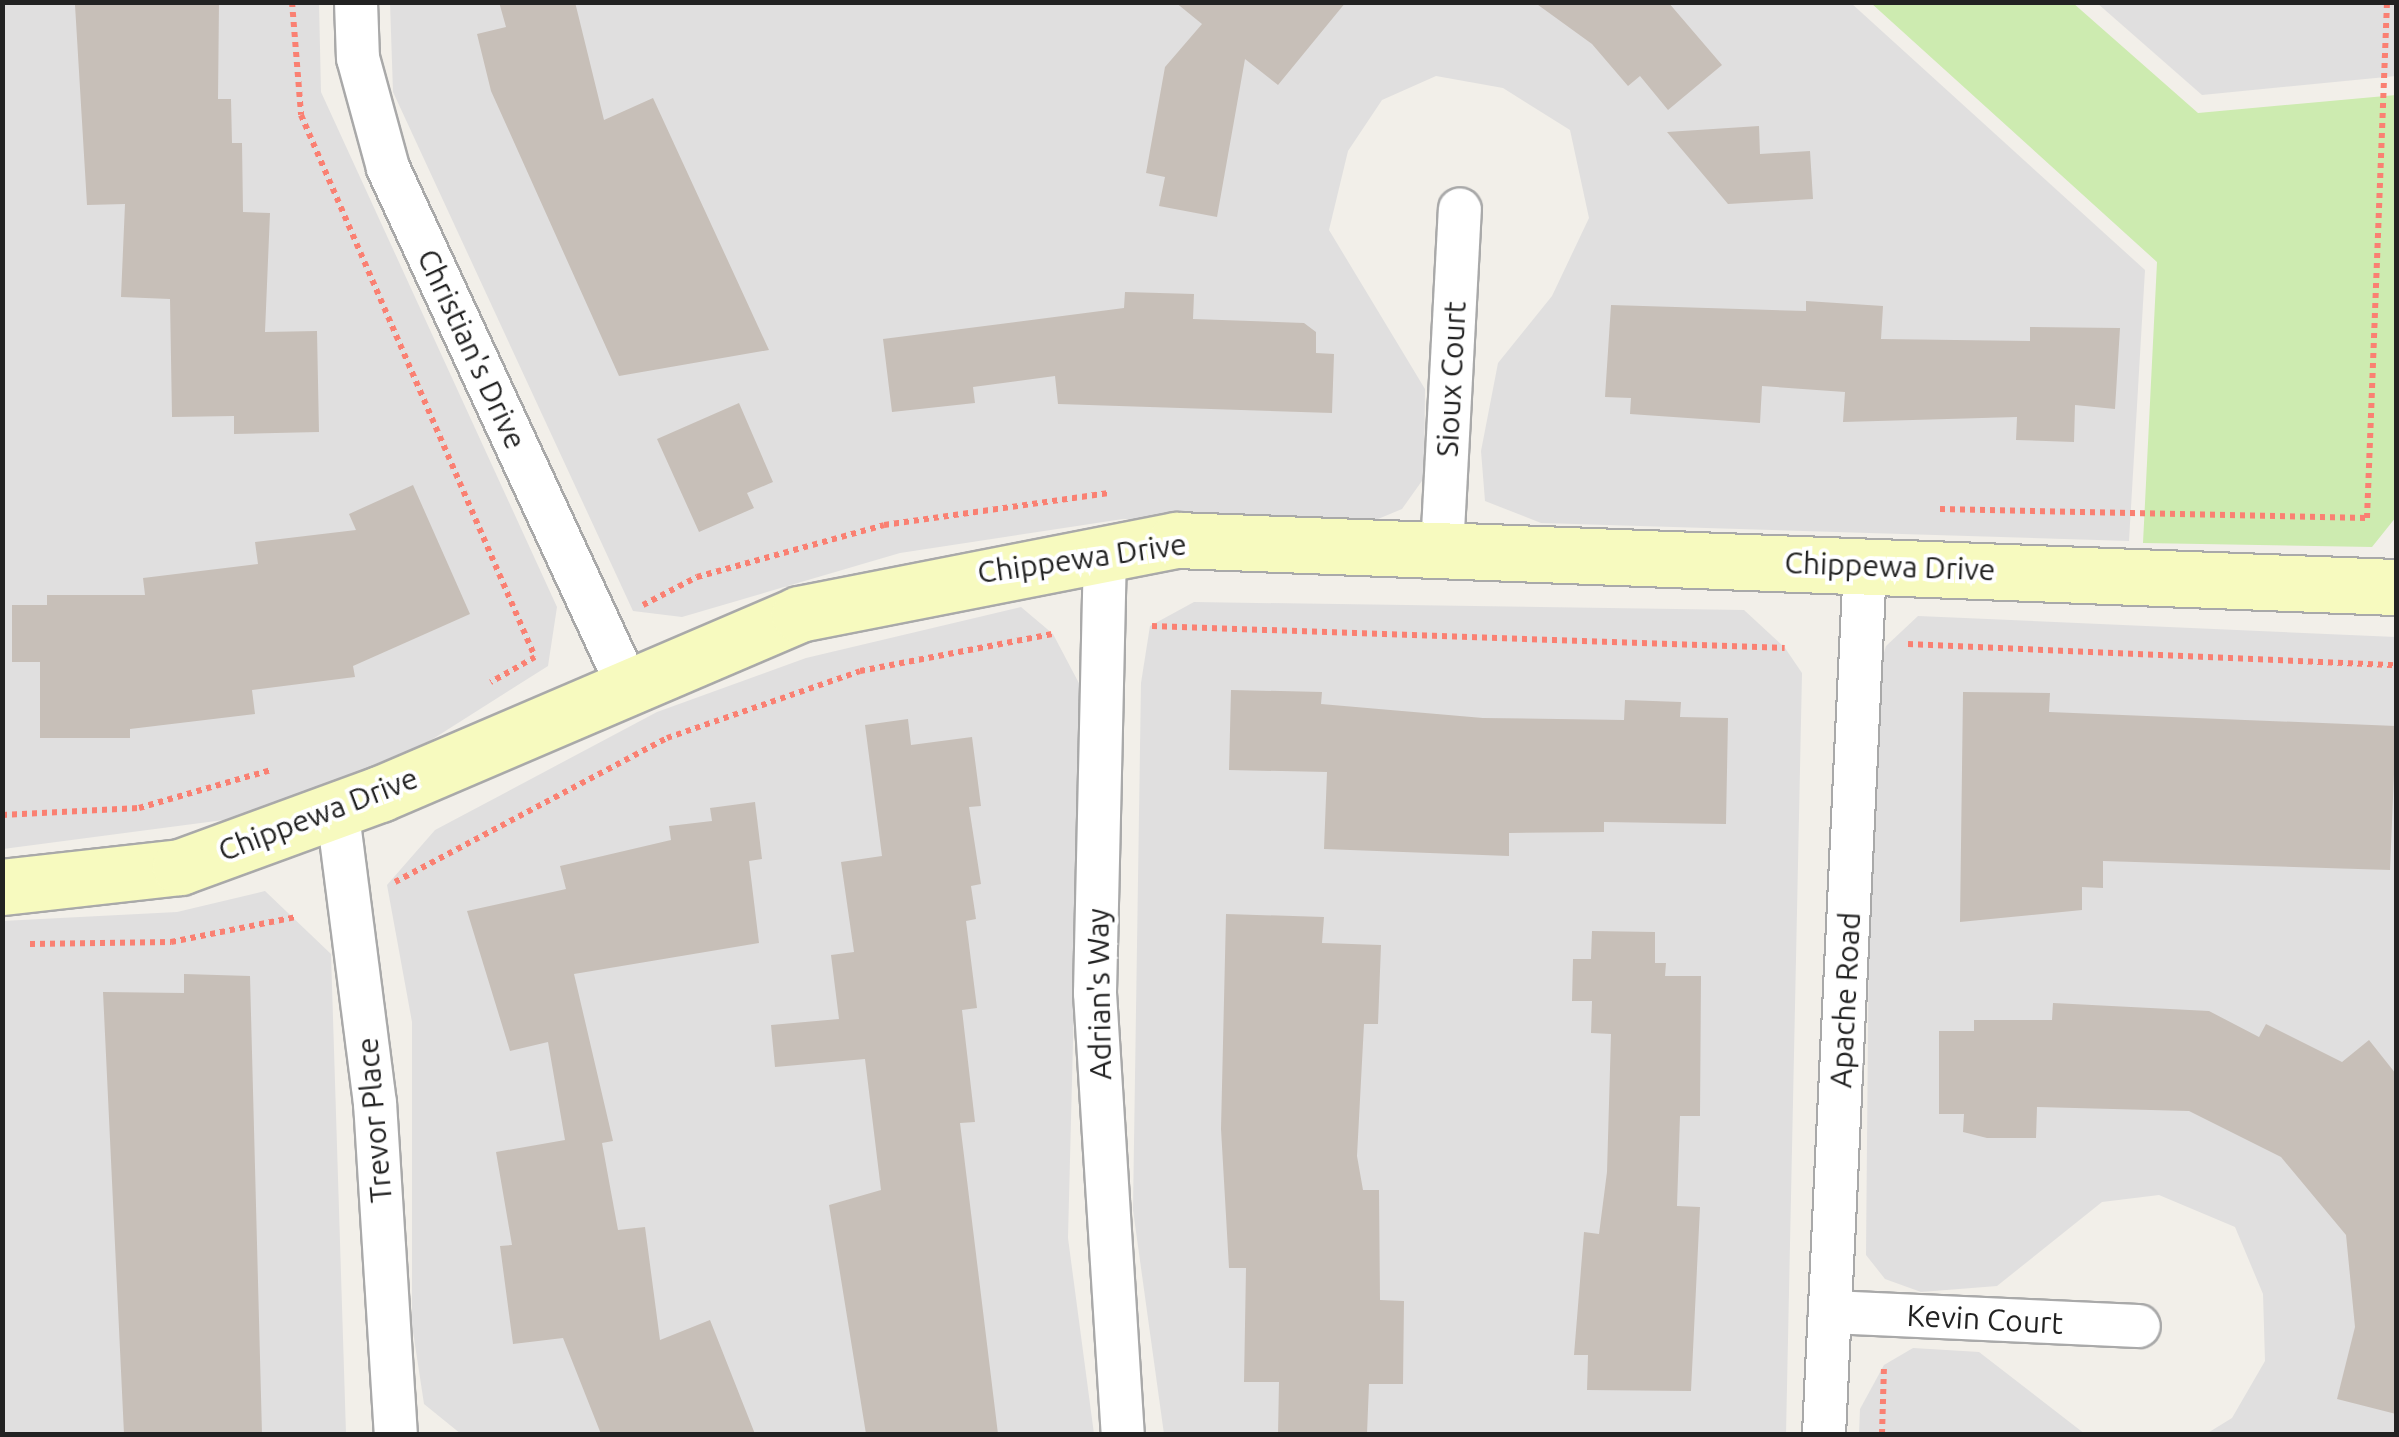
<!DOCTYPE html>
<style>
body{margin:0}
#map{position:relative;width:2399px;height:1437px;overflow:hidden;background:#f2efe9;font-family:Ubuntu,sans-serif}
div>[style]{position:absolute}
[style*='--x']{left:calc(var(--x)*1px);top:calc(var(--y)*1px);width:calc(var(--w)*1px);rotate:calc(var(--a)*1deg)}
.residential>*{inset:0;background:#e0dfdf}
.grass>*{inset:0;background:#cdebb0}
.building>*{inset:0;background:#c7bfb8}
.path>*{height:6px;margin-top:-3px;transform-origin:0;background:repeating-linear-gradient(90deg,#fa8072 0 5px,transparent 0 10px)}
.roads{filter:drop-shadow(2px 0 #a9a9a9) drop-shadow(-2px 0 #a9a9a9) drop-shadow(0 2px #a9a9a9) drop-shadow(0 -2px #a9a9a9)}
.street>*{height:42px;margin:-21px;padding:0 21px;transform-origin:21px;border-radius:21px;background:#fff}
.secondary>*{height:55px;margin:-27.5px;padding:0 27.5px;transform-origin:27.5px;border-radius:27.5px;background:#f7fabf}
span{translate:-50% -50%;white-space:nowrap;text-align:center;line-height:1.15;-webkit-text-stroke:8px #fff;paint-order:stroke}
.street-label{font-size:30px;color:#222}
.frame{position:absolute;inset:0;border:5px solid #222;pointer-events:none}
</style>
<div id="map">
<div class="residential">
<div style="clip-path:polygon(3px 3px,319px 3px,321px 92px,557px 607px,548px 666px,406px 756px,254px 816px,3px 849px)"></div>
<div style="clip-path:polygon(390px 3px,1851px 3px,2145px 270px,2129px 541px,1541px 523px,1485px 501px,1481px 451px,1498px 363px,1552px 296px,1589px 218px,1570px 130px,1503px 88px,1436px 76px,1382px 100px,1348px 151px,1329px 230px,1425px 389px,1424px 478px,1402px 509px,1366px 524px,1123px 519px,900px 553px,682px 617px,633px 611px,393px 92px)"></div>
<div style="clip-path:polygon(2097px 3px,2396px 3px,2396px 76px,2202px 95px)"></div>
<div style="clip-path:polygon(1194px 602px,1744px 610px,1785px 648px,1802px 673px,1786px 1434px,1164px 1434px,1133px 1210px,1141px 683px,1150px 626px)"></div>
<div style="clip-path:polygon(1021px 607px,1053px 634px,1082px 689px,1068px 1238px,1094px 1434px,461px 1434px,424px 1404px,412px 1325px,412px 1022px,387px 885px,435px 830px,657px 712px,806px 658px)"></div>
<div style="clip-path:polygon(1918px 616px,2396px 637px,2396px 1434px,2206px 1434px,2232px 1418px,2265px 1361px,2263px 1294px,2235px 1227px,2159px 1195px,2102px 1202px,1997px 1286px,1921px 1292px,1885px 1279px,1866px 1255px,1871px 694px,1886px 646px)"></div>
<div style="clip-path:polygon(265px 891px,331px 954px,346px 1434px,3px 1434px,2px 921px,177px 912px)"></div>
<div style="clip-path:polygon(1913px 1348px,1979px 1352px,2085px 1434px,1859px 1434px,1860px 1409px,1884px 1365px)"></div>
</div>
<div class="grass">
<div style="clip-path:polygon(1871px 3px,2073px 3px,2198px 113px,2396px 95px,2396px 517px,2372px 547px,2143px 543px,2157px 262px)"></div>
</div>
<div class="building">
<div style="clip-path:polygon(219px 2px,218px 99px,231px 99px,232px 143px,242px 143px,243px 212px,270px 213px,265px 332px,317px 331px,319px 432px,234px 434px,234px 416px,172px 417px,170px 299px,121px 297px,125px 204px,87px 205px,75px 5px)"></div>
<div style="clip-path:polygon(499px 2px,575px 2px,604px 120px,653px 98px,769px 350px,619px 376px,491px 91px,477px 34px,506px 27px)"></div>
<div style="clip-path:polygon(1175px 2px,1346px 2px,1278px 85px,1245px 59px,1217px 217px,1159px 206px,1165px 177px,1146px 173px,1165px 67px,1202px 24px)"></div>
<div style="clip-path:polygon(1534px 2px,1668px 2px,1722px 65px,1668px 110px,1640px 76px,1628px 86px,1592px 44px)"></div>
<div style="clip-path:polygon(1759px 126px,1760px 154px,1810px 151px,1813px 199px,1728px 204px,1667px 132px)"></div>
<div style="clip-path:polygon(1125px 292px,1194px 294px,1193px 319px,1304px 323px,1316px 332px,1316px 353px,1334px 354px,1332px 413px,1058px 404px,1055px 376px,973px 387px,975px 403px,892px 412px,883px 339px,1124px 308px)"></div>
<div style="clip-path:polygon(1806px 301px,1883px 306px,1881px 339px,2030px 341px,2030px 327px,2120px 328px,2115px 409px,2075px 405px,2074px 442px,2016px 440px,2017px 417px,1843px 422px,1845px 392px,1762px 386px,1760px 423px,1630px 414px,1631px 398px,1605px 397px,1611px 305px,1806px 311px)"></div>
<div style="clip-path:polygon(739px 403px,773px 482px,747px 493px,754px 508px,699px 532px,657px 439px)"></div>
<div style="clip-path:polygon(413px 485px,470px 614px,353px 666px,355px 677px,252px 690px,255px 714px,130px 729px,130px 738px,40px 738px,40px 662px,12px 662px,12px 605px,47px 605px,47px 595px,145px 595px,143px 578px,258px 564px,255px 542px,356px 530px,349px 514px)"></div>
<div style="clip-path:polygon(1231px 690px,1322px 692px,1321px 704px,1483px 718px,1624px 720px,1625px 700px,1681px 702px,1680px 717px,1728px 718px,1726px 824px,1604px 822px,1604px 832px,1509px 833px,1509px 856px,1324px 849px,1327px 772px,1229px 770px)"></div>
<div style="clip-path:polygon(1963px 692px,2050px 693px,2049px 712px,2396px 726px,2390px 870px,2103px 861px,2103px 888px,2082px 887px,2082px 910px,1960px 922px)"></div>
<div style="clip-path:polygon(908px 719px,911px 745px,972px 737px,981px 806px,969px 807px,981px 884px,971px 886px,976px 919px,966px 921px,977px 1008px,962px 1010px,975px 1122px,960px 1123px,998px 1434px,866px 1434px,829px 1205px,881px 1190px,865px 1059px,775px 1067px,771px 1025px,839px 1019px,831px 955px,854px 952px,841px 862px,882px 856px,865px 725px)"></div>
<div style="clip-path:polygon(755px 802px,762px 859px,749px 861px,759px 943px,574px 974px,613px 1141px,602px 1143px,618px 1230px,645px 1227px,660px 1340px,710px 1320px,755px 1434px,601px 1434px,563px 1338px,513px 1344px,500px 1246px,512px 1245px,496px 1152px,565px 1140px,548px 1042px,510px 1051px,467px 911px,566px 889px,560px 866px,671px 840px,669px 826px,712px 821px,710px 808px)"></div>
<div style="clip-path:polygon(1226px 914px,1324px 917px,1322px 943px,1381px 945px,1378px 1024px,1364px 1024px,1357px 1156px,1363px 1190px,1379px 1190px,1380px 1300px,1404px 1301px,1403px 1384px,1369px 1384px,1367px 1434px,1278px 1434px,1279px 1382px,1244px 1382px,1246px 1268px,1229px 1268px,1221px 1129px)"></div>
<div style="clip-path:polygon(1592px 931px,1655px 932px,1655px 963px,1666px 963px,1665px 976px,1701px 976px,1700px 1116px,1680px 1116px,1677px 1206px,1700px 1207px,1691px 1391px,1587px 1390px,1588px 1355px,1574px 1355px,1584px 1232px,1599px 1234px,1607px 1172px,1611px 1034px,1591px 1033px,1592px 1001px,1572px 1001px,1573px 959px,1591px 959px)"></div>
<div style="clip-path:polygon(184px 974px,250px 976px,262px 1434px,124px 1434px,103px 992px,184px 993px)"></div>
<div style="clip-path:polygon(2053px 1003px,2209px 1011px,2259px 1037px,2266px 1024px,2342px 1062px,2369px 1040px,2396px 1074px,2396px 1414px,2337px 1399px,2355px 1327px,2346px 1235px,2281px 1157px,2189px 1111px,2037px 1107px,2036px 1138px,1987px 1138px,1963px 1132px,1964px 1114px,1939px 1114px,1939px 1031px,1974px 1031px,1974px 1020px,2052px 1020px)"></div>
</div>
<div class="path">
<div style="--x:292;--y:2;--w:113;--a:85.4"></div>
<div style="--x:301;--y:115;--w:590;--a:66.65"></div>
<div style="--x:535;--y:657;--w:51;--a:150.4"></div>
<div style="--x:1940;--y:509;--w:427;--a:1.2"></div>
<div style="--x:2367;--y:518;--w:516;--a:-87.78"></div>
<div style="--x:643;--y:605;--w:61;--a:-27.4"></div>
<div style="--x:697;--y:577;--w:194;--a:-15.5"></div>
<div style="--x:884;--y:525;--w:227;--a:-8.1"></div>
<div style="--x:1152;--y:626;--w:633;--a:1.99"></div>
<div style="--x:1908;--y:644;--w:488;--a:2.5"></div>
<div style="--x:2;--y:815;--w:137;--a:-2.9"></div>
<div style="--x:139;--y:808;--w:137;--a:-16.1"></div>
<div style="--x:395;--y:882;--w:308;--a:-27.9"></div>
<div style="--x:667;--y:738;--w:204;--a:-19.1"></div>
<div style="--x:860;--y:671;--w:197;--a:-10.9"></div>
<div style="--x:30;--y:944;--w:141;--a:-0.8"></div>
<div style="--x:171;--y:942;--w:127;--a:-11.3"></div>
<div style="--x:1882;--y:1434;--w:69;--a:-88.3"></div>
</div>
<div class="roads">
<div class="street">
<div style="--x:356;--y:2;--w:56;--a:88"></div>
<div style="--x:358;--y:58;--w:114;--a:74.7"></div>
<div style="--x:388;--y:168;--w:569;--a:65.15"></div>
<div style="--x:1442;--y:550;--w:341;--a:-87"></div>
<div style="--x:1105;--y:552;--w:441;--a:91.3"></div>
<div style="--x:1095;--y:993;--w:442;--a:86.4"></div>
<div style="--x:337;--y:807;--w:298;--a:82.7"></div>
<div style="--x:375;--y:1103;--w:332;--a:86.4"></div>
<div style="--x:1830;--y:1312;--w:309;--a:2.6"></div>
<div style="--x:1824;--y:1434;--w:870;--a:-87.3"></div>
</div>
<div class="secondary">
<div style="--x:2;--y:887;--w:179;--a:-6.4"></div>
<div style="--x:180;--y:867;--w:213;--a:-20.1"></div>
<div style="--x:380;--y:794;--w:456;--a:-23.2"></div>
<div style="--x:799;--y:614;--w:385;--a:-11.1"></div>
<div style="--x:1177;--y:540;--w:1220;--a:2.21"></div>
</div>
</div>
<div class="street-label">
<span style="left:472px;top:349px;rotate:65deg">Christian's Drive</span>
<span style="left:1451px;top:379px;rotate:-87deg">Sioux Court</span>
<span style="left:1082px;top:558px;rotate:-8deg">Chippewa Drive</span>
<span style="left:1890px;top:566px;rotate:2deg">Chippewa Drive</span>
<span style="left:318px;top:814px;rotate:-21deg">Chippewa Drive</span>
<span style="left:1099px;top:994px;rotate:-91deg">Adrian's Way</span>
<span style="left:1845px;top:1000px;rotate:-87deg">Apache Road</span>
<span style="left:374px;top:1120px;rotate:-95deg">Trevor Place</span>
<span style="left:1985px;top:1319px;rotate:3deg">Kevin Court</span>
</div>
<div class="frame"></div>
</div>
